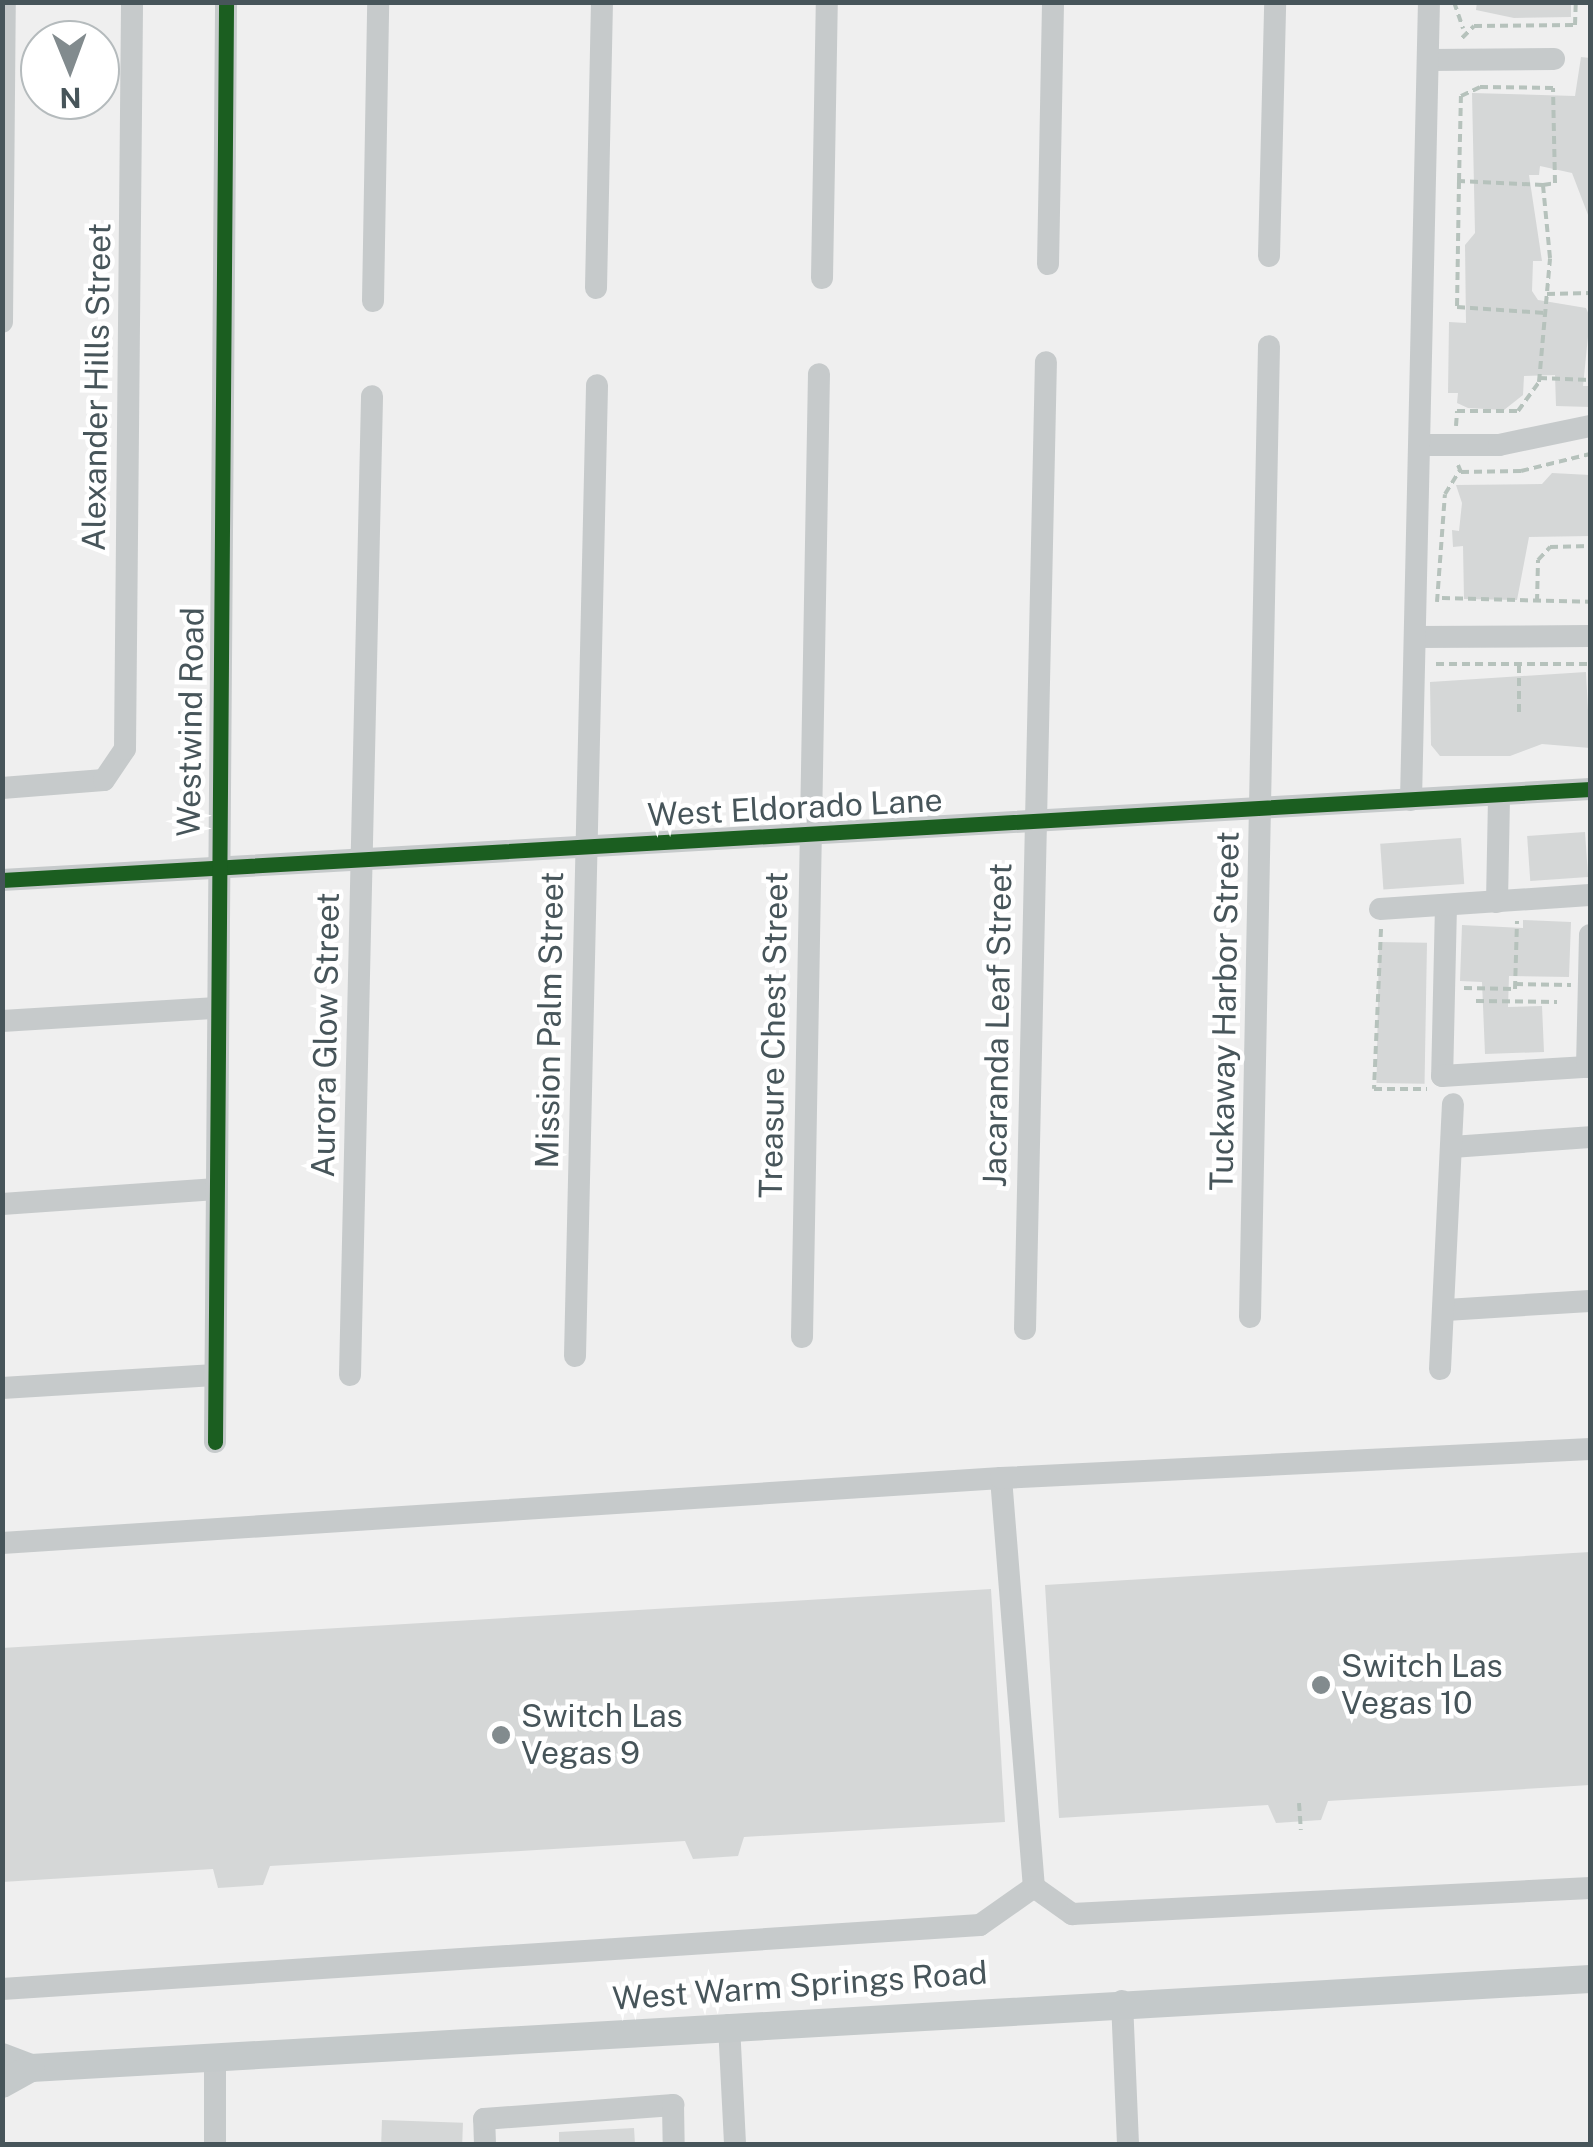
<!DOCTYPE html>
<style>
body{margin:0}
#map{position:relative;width:1593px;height:2147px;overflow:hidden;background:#efefef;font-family:"Public Sans",sans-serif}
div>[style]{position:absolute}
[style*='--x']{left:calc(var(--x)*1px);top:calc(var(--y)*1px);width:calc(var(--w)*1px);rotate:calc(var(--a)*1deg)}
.building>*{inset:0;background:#d5d7d7;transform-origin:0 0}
.path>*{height:4px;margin-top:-2px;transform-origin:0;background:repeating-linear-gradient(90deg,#b6c2bc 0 8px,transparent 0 13px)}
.minor>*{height:22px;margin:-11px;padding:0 11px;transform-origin:11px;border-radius:11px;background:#c6cacb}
.major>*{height:28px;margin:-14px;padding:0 14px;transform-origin:14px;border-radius:14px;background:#c4c9ca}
.cycleway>*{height:15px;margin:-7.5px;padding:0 7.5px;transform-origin:7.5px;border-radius:7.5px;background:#1b5e20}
.dots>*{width:28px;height:28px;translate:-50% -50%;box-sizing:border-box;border:5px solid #fff;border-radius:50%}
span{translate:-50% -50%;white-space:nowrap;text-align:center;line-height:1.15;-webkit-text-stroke:9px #fff;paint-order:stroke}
.street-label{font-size:32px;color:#47555a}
.poi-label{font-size:32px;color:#47555a}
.left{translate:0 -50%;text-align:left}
.frame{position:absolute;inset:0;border:5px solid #47555a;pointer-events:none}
.north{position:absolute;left:20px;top:20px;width:100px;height:100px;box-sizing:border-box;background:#fff;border:2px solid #b5bbbd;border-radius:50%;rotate:179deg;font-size:28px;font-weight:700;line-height:40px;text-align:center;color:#47555a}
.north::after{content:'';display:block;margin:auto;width:35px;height:45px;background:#828b8e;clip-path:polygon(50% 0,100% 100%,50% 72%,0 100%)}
</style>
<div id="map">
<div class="building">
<div style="clip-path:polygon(1477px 2px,1571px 2px,1571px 17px,1514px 18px,1476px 10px)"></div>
<div style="clip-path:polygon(1581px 57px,1590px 58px,1590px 220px,1572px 173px,1540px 166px,1539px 175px,1529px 175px,1542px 261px,1533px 261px,1532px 291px,1538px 300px,1586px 308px,1590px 317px,1583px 386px,1590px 386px,1590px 407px,1556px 406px,1555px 375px,1524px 376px,1523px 395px,1504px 410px,1468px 408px,1457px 403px,1458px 393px,1448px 393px,1449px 322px,1466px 323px,1465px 245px,1475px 233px,1472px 93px,1575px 96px)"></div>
<div style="clip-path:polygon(1552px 473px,1590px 475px,1590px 536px,1529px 537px,1517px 600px,1464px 599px,1463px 546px,1453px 547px,1452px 530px,1459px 531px,1462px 503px,1456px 485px,1542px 484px)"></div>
<div style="clip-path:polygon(1586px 672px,1590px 748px,1542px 744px,1510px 756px,1440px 756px,1431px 745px,1430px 682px)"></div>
<div style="left:1585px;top:832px;width:45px;height:58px;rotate:86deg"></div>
<div style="left:1461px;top:838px;width:46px;height:81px;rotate:86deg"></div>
<div style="clip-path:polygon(1523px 920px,1571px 922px,1569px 977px,1509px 976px,1508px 1007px,1542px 1006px,1544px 1052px,1485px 1054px,1482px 982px,1460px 981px,1462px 925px,1523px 928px)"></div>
<div style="left:1379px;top:942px;width:48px;height:141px;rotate:1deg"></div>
<div style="clip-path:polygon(1590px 1552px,1590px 1785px,1328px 1801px,1321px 1820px,1276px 1823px,1268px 1805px,1059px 1818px,1045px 1585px)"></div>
<div style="clip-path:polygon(991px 1589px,1005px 1822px,744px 1837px,738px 1856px,693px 1859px,685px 1841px,270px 1866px,263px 1885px,218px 1888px,213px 1869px,2px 1882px,2px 1648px)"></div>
<div style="left:382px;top:2120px;width:81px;height:24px;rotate:2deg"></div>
<div style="clip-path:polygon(634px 2128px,635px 2144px,559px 2144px,559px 2132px)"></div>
</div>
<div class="path">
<div style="--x:1454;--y:2;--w:28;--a:71"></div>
<div style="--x:1462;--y:38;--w:17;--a:-45"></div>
<div style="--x:1474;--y:26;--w:101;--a:-0.6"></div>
<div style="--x:1575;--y:25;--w:23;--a:-88"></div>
<div style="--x:1459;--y:181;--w:85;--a:-88.7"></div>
<div style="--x:1461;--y:96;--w:21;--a:-25"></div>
<div style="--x:1543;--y:185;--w:84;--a:-177.3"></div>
<div style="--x:1459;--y:181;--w:126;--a:90.9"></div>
<div style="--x:1457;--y:307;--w:88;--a:3.9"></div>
<div style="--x:1547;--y:294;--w:43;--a:-1.3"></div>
<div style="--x:1539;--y:378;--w:51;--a:2.2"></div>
<div style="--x:1456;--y:426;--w:15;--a:-86"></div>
<div style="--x:1457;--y:411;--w:61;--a:0"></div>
<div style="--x:1518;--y:411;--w:36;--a:-54"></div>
<div style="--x:1539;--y:382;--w:124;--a:-84.9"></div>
<div style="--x:1550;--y:258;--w:73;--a:-95.5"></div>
<div style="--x:1543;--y:185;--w:12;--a:-9"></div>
<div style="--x:1555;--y:183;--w:95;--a:-91.2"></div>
<div style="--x:1553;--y:88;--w:73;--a:-179.2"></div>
<div style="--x:1458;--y:465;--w:8;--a:67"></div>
<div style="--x:1461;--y:472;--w:60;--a:-1"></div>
<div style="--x:1521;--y:471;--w:71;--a:-13.8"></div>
<div style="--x:1442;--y:598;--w:148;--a:1.5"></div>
<div style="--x:1437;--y:602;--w:108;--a:-85.8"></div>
<div style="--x:1445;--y:494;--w:28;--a:-58"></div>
<div style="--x:1537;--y:602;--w:42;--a:-88.6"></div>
<div style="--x:1538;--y:560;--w:18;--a:-47"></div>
<div style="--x:1550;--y:547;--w:40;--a:-1.4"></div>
<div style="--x:1436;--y:664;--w:154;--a:0"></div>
<div style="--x:1519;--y:665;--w:50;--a:90"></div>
<div style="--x:1381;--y:929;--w:160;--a:92.5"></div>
<div style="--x:1374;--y:1089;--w:53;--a:0"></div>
<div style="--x:1515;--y:984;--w:56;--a:1"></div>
<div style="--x:1464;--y:988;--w:51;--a:1.1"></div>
<div style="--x:1515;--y:989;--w:68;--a:-88.3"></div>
<div style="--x:1476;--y:1001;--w:81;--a:0.7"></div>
<div style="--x:1299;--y:1803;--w:27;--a:86"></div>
</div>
<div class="minor">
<div style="--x:1429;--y:60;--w:125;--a:-0.5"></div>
<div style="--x:1269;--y:256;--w:254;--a:-88.6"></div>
<div style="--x:1048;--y:264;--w:262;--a:-88.9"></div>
<div style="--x:822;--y:278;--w:276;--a:-89"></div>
<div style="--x:596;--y:288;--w:286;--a:-88.8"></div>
<div style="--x:373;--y:301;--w:299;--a:-89"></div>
<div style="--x:2;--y:322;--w:320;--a:-89.5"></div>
<div style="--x:1421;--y:445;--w:78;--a:0"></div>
<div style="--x:1499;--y:445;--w:93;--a:-11.8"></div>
<div style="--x:1416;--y:637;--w:174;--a:-0.3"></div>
<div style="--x:2;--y:788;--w:102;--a:-4.5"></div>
<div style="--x:104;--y:780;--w:37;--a:-56"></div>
<div style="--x:125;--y:749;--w:747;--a:-89.46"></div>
<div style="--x:1411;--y:800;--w:798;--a:-88.71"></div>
<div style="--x:2;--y:880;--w:1591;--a:-3.28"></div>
<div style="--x:1497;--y:902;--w:107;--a:-88.9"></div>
<div style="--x:1446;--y:905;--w:171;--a:91.3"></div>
<div style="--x:1442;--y:1076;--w:145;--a:-3.6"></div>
<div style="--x:1587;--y:1067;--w:132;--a:-88.7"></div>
<div style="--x:1380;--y:909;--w:210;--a:-3.8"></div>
<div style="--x:2;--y:1021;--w:215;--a:-3.5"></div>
<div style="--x:1452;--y:1147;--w:138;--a:-4.1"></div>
<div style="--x:2;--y:1204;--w:215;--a:-4"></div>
<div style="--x:1446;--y:1310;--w:144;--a:-3.6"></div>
<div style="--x:1250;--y:1317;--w:971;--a:-88.88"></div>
<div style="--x:1025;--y:1329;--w:967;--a:-88.76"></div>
<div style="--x:802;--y:1337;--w:963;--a:-88.99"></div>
<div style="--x:575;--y:1356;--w:971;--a:-88.7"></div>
<div style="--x:1440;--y:1369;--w:265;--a:-87.2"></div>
<div style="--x:350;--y:1375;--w:979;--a:-88.71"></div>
<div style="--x:2;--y:1388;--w:213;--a:-3.5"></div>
<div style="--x:215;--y:1442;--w:1440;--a:-89.56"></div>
<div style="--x:1001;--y:1478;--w:410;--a:85.4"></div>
<div style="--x:2;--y:1543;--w:1001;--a:-3.72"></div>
<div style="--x:1001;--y:1478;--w:590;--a:-2.82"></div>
<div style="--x:2;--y:1989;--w:980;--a:-3.74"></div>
<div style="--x:980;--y:1925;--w:66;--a:-35.1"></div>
<div style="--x:1034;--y:1887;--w:47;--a:35.4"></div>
<div style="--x:1072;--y:1914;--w:519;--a:-2.87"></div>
<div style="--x:1122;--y:2001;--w:143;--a:87.6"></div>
<div style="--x:729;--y:2025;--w:119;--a:87.1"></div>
<div style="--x:215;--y:2058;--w:86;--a:90"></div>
<div style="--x:485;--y:2144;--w:25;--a:-92"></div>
<div style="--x:484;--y:2119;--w:190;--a:-4.2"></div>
<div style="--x:673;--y:2105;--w:39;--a:89"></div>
</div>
<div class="major">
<div style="--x:2;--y:2057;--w:31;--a:21"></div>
<div style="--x:31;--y:2068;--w:1562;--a:-3.27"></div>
<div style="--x:2;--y:2084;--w:33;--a:-29"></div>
</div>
<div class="cycleway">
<div style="--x:2;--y:880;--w:1591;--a:-3.28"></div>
<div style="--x:215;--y:1442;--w:1440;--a:-89.56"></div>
</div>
<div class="dots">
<div style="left:1321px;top:1685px;background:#828b8e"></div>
<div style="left:501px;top:1735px;background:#828b8e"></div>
</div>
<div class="street-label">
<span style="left:97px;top:387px;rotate:-89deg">Alexander Hills Street</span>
<span style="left:191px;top:722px;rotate:-89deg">Westwind Road</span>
<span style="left:795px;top:808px;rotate:-3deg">West Eldorado Lane</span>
<span style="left:1225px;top:1011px;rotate:-89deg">Tuckaway Harbor Street</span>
<span style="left:550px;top:1020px;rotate:-89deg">Mission Palm Street</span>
<span style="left:998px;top:1025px;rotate:-89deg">Jacaranda Leaf Street</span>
<span style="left:326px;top:1035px;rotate:-89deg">Aurora Glow Street</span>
<span style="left:774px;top:1035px;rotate:-89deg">Treasure Chest Street</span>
<span style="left:800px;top:1986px;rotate:-4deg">West Warm Springs Road</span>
</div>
<div class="poi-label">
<span class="left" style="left:1341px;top:1685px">Switch Las<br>Vegas 10</span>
<span class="left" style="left:521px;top:1735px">Switch Las<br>Vegas 9</span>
</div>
<div class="frame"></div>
<div class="north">N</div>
</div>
